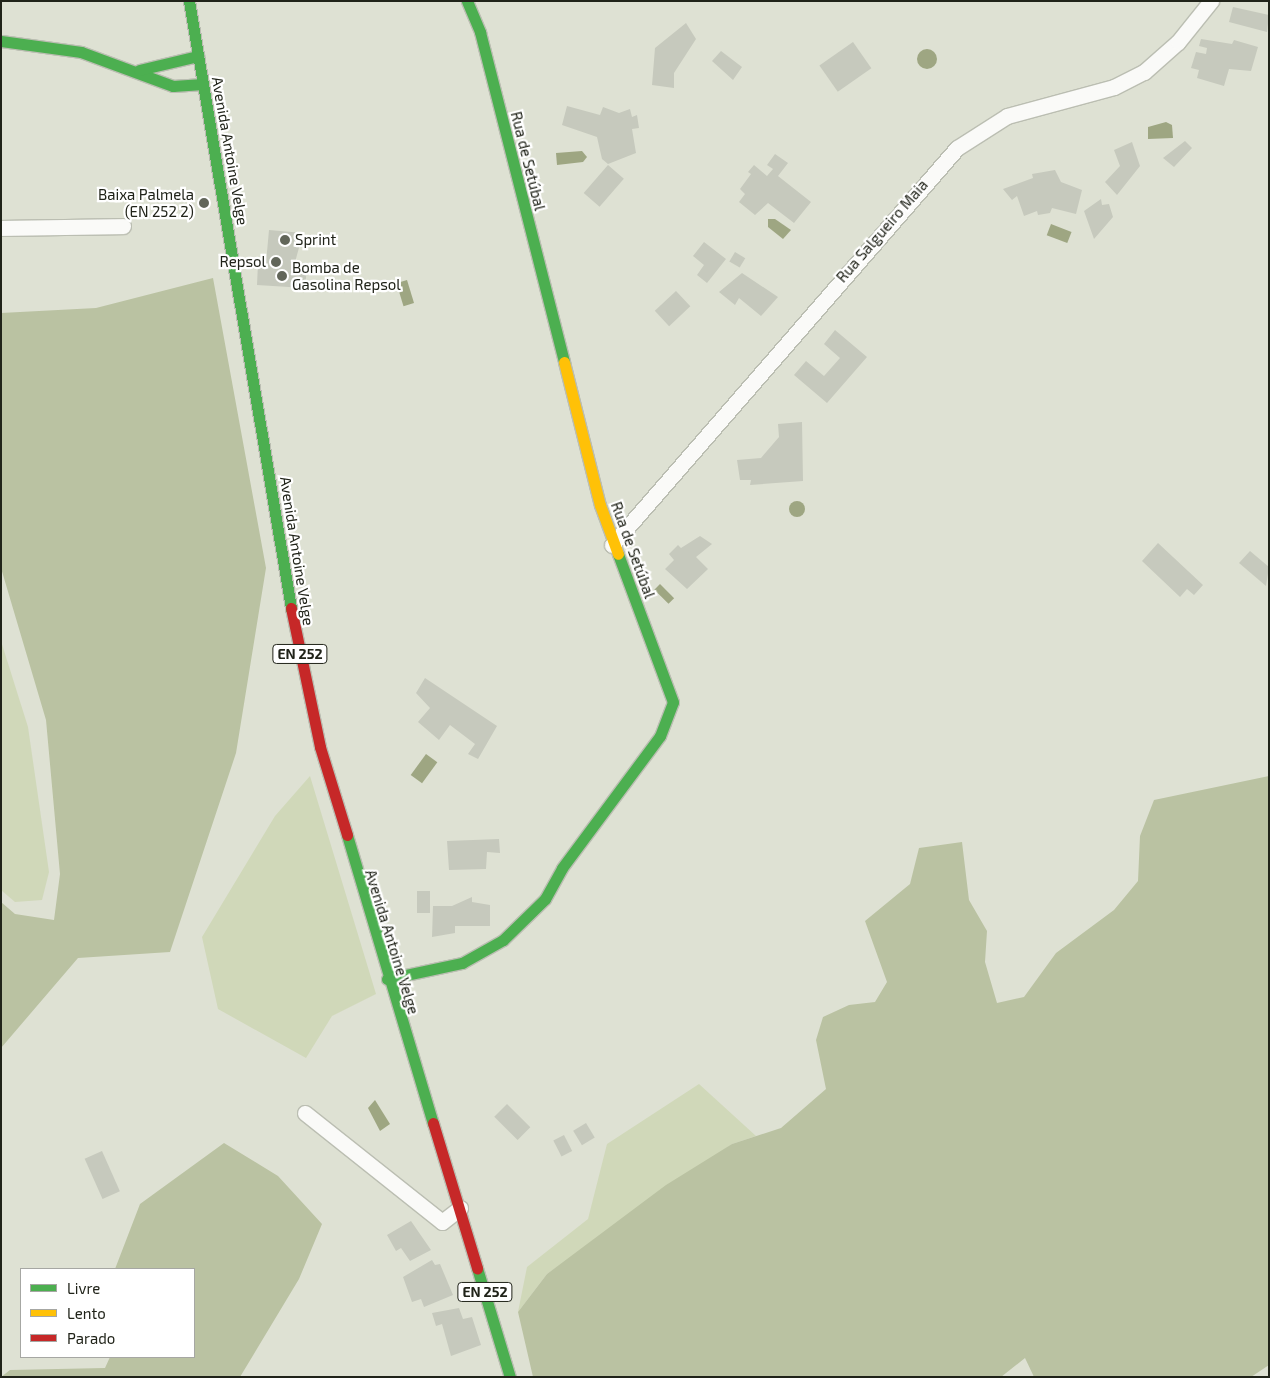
<!DOCTYPE html>
<meta charset="utf-8">
<style>
body{margin:0}
#map{position:relative;width:1270px;height:1378px;overflow:hidden;background:#dee1d3;font-family:"Exo 2",sans-serif}
div>[style]{position:absolute}
[style*='--x']{left:calc(var(--x)*1px);top:calc(var(--y)*1px);width:calc(var(--w)*1px);rotate:calc(var(--a)*1deg)}
.green>*{inset:0;background:#d0d8b9}
.forest>*{inset:0;background:#bac2a2}
.water>*{inset:0;background:#9ea682;transform-origin:0 0}
.round{border-radius:50%}
.building>*{inset:0;background:#c6c9bd;transform-origin:0 0}
.roads{filter:drop-shadow(1px 0 #bbbeb2) drop-shadow(-1px 0 #bbbeb2) drop-shadow(0 1px #bbbeb2) drop-shadow(0 -1px #bbbeb2)}
.street>*{height:15px;margin:-7.5px;padding:0 7.5px;transform-origin:7.5px;border-radius:7.5px;background:#fafaf8}
.fast>*{height:11px;margin:-5.5px;padding:0 5.5px;transform-origin:5.5px;border-radius:5.5px;background:#4caf50}
.slow>*{height:11px;margin:-5.5px;padding:0 5.5px;transform-origin:5.5px;border-radius:5.5px;background:#ffc107}
.jam>*{height:11px;margin:-5.5px;padding:0 5.5px;transform-origin:5.5px;border-radius:5.5px;background:#c62828}
.dots>*{width:14px;height:14px;translate:-50% -50%;box-sizing:border-box;border:2px solid #fff;border-radius:50%}
span{translate:-50% -50%;white-space:nowrap;text-align:center;line-height:1.15;-webkit-text-stroke:4.5px #fff;paint-order:stroke}
.shield-label span{padding:1px 4px;background:#fff;border:1px solid;border-radius:4px;-webkit-text-stroke-width:0}
.shield-label{font-size:14px;color:#202319;font-weight:700}
.street-label{font-size:15px;color:#202319}
.poi-label{font-size:15px;color:#202319}
.right{translate:-100% -50%;text-align:right}
.left{translate:0 -50%;text-align:left}
.frame{position:absolute;inset:0;border:2px solid #202319;pointer-events:none}
.legend{position:absolute;left:20px;top:1268px;width:175px;height:90px;box-sizing:border-box;background:#fff;border:1px solid #a6a7a3;margin:0;padding:6px 9px;list-style:none;font-size:15px;color:#202319}
.legend li{display:flex;align-items:center;gap:10px;height:25px}
.legend b{width:25px;border:1px solid #a6a7a3}
</style>
<div id="map">
<div class="green">
<div style="clip-path:polygon(1px 641px,28px 727px,49px 872px,42px 900px,15px 902px,1px 890px)"></div>
<div style="clip-path:polygon(310px 776px,376px 994px,332px 1016px,306px 1058px,218px 1009px,202px 937px,275px 816px)"></div>
<div style="clip-path:polygon(699px 1084px,756px 1136px,732px 1144px,547px 1274px,518px 1312px,527px 1267px,588px 1219px,607px 1144px)"></div>
</div>
<div class="forest">
<div style="clip-path:polygon(213px 278px,266px 568px,236px 753px,170px 952px,78px 958px,1px 1048px,1px 902px,15px 914px,54px 920px,60px 874px,46px 720px,1px 568px,1px 313px,96px 308px)"></div>
<div style="clip-path:polygon(1269px 776px,1269px 1365px,1251px 1377px,1034px 1377px,1025px 1358px,1001px 1377px,533px 1377px,518px 1312px,547px 1274px,666px 1185px,732px 1144px,781px 1128px,826px 1089px,816px 1040px,823px 1017px,849px 1005px,875px 1002px,887px 982px,865px 921px,910px 884px,919px 848px,962px 842px,969px 900px,987px 931px,985px 962px,997px 1003px,1024px 997px,1056px 953px,1114px 910px,1138px 881px,1140px 836px,1154px 800px)"></div>
<div style="clip-path:polygon(224px 1143px,278px 1176px,322px 1224px,299px 1279px,240px 1377px,1px 1377px,10px 1370px,105px 1368px,110px 1357px,194px 1357px,194px 1269px,115px 1269px,140px 1204px)"></div>
</div>
<div class="water">
<div class="round" style="left:917px;top:49px;width:20px;height:20px"></div>
<div style="clip-path:polygon(1166px 122px,1172px 125px,1173px 138px,1148px 139px,1148px 127px)"></div>
<div style="clip-path:polygon(582px 151px,587px 157px,583px 162px,557px 165px,556px 153px)"></div>
<div style="clip-path:polygon(768px 219px,775px 219px,791px 230px,783px 239px,768px 227px)"></div>
<div style="left:1051px;top:224px;width:22px;height:12px;rotate:21deg"></div>
<div style="left:407px;top:280px;width:24px;height:11px;rotate:73deg"></div>
<div class="round" style="left:789px;top:501px;width:16px;height:16px"></div>
<div style="left:660px;top:584px;width:20px;height:8px;rotate:45deg"></div>
<div style="left:426px;top:754px;width:14px;height:26px;rotate:36deg"></div>
<div style="clip-path:polygon(375px 1100px,390px 1124px,380px 1131px,368px 1108px)"></div>
</div>
<div class="building">
<div style="clip-path:polygon(1233px 7px,1269px 15px,1267px 32px,1229px 22px)"></div>
<div style="clip-path:polygon(686px 23px,696px 39px,674px 73px,674px 88px,652px 85px,655px 48px)"></div>
<div style="clip-path:polygon(1201px 39px,1232px 44px,1234px 40px,1258px 47px,1251px 71px,1229px 69px,1224px 86px,1197px 78px,1199px 70px,1191px 68px,1196px 52px,1206px 54px,1207px 48px,1199px 46px)"></div>
<div style="left:853px;top:42px;width:32px;height:41px;rotate:55deg"></div>
<div style="clip-path:polygon(721px 51px,742px 67px,733px 80px,712px 61px)"></div>
<div style="clip-path:polygon(567px 106px,600px 115px,603px 107px,619px 113px,630px 109px,632px 117px,637px 115px,639px 128px,632px 129px,636px 153px,608px 164px,602px 159px,597px 137px,562px 125px)"></div>
<div style="clip-path:polygon(1185px 141px,1192px 148px,1174px 167px,1163px 158px)"></div>
<div style="clip-path:polygon(1132px 142px,1140px 166px,1117px 195px,1105px 182px,1120px 166px,1114px 150px)"></div>
<div style="clip-path:polygon(775px 154px,788px 163px,778px 176px,811px 202px,794px 223px,768px 203px,755px 215px,739px 202px,745px 194px,740px 189px,751px 174px,748px 172px,754px 165px,767px 176px,773px 169px,767px 165px)"></div>
<div style="left:608px;top:165px;width:21px;height:37px;rotate:41deg"></div>
<div style="clip-path:polygon(1055px 170px,1061px 182px,1082px 190px,1076px 214px,1052px 208px,1050px 213px,1038px 215px,1037px 211px,1024px 216px,1017px 196px,1012px 200px,1003px 189px,1033px 178px,1032px 174px)"></div>
<div style="clip-path:polygon(1101px 199px,1102px 205px,1109px 204px,1113px 217px,1094px 239px,1084px 211px)"></div>
<div style="clip-path:polygon(269px 230px,303px 233px,294px 266px,307px 267px,305px 288px,257px 285px,258px 263px,266px 263px)"></div>
<div style="clip-path:polygon(704px 242px,726px 259px,707px 283px,697px 275px,704px 265px,693px 256px)"></div>
<div style="left:735px;top:252px;width:12px;height:11px;rotate:31deg"></div>
<div style="clip-path:polygon(742px 273px,778px 297px,761px 316px,739px 298px,735px 305px,719px 292px)"></div>
<div style="left:676px;top:291px;width:21px;height:29px;rotate:47deg"></div>
<div style="clip-path:polygon(835px 330px,867px 357px,827px 403px,794px 375px,806px 361px,824px 376px,840px 358px,824px 344px)"></div>
<div style="clip-path:polygon(802px 422px,803px 481px,750px 485px,751px 480px,740px 480px,737px 460px,761px 458px,779px 437px,778px 424px)"></div>
<div style="clip-path:polygon(700px 536px,712px 544px,696px 557px,708px 569px,687px 589px,665px 569px,674px 560px,669px 554px,678px 545px,681px 548px)"></div>
<div style="clip-path:polygon(1158px 543px,1203px 585px,1194px 595px,1187px 589px,1180px 597px,1142px 561px)"></div>
<div style="clip-path:polygon(1250px 551px,1269px 567px,1266px 586px,1239px 563px)"></div>
<div style="clip-path:polygon(425px 678px,497px 726px,478px 759px,468px 754px,475px 744px,450px 725px,439px 740px,418px 722px,430px 708px,416px 693px)"></div>
<div style="clip-path:polygon(499px 839px,500px 853px,487px 852px,486px 869px,449px 870px,447px 841px)"></div>
<div style="left:417px;top:891px;width:13px;height:22px"></div>
<div style="clip-path:polygon(472px 897px,472px 902px,490px 905px,490px 926px,455px 926px,455px 933px,432px 937px,433px 906px,452px 906px)"></div>
<div style="left:507px;top:1104px;width:33px;height:18px;rotate:45deg"></div>
<div style="left:586px;top:1123px;width:17px;height:15px;rotate:59deg"></div>
<div style="left:564px;top:1135px;width:18px;height:12px;rotate:63deg"></div>
<div style="left:102px;top:1151px;width:44px;height:19px;rotate:66deg"></div>
<div style="clip-path:polygon(411px 1221px,431px 1250px,410px 1261px,401px 1248px,396px 1251px,387px 1235px)"></div>
<div style="clip-path:polygon(432px 1260px,435px 1265px,440px 1264px,453px 1295px,424px 1307px,421px 1299px,412px 1302px,403px 1277px)"></div>
<div style="clip-path:polygon(459px 1308px,463px 1319px,472px 1317px,481px 1345px,451px 1356px,442px 1324px,436px 1326px,432px 1313px)"></div>
</div>
<div class="roads">
<div class="street">
<div style="--x:1;--y:228;--w:122;--a:-0.9"></div>
<div style="--x:612;--y:545;--w:526;--a:-49.01"></div>
<div style="--x:957;--y:148;--w:59;--a:-32.6"></div>
<div style="--x:1007;--y:116;--w:111;--a:-15.2"></div>
<div style="--x:1114;--y:87;--w:34;--a:-27"></div>
<div style="--x:1144;--y:72;--w:45;--a:-41.4"></div>
<div style="--x:1178;--y:42;--w:53;--a:-51.2"></div>
<div style="--x:305;--y:1113;--w:175;--a:38.5"></div>
<div style="--x:442;--y:1222;--w:23;--a:-38"></div>
</div>
<div class="fast">
<div style="--x:189;--y:1;--w:616;--a:80.46"></div>
<div style="--x:467;--y:1;--w:34;--a:67"></div>
<div style="--x:480;--y:32;--w:341;--a:75.7"></div>
<div style="--x:1;--y:41;--w:81;--a:7.8"></div>
<div style="--x:81;--y:52;--w:98;--a:20.3"></div>
<div style="--x:173;--y:86;--w:30;--a:-4"></div>
<div style="--x:139;--y:70;--w:61;--a:-13.3"></div>
<div style="--x:347;--y:835;--w:301;--a:73.4"></div>
<div style="--x:387;--y:979;--w:77;--a:-12"></div>
<div style="--x:462;--y:963;--w:47;--a:-29.3"></div>
<div style="--x:503;--y:940;--w:59;--a:-44.3"></div>
<div style="--x:545;--y:899;--w:35;--a:-61"></div>
<div style="--x:562;--y:868;--w:164;--a:-53.4"></div>
<div style="--x:660;--y:736;--w:36;--a:-69"></div>
<div style="--x:673;--y:702;--w:158;--a:-110.4"></div>
<div style="--x:477;--y:1268;--w:114;--a:73.2"></div>
</div>
<div class="slow">
<div style="--x:564;--y:362;--w:147;--a:75.9"></div>
<div style="--x:600;--y:505;--w:52;--a:69.8"></div>
</div>
<div class="jam">
<div style="--x:291;--y:608;--w:142;--a:78.2"></div>
<div style="--x:320;--y:747;--w:92;--a:72.9"></div>
<div style="--x:433;--y:1123;--w:152;--a:73.1"></div>
</div>
</div>
<div class="dots">
<div style="left:204px;top:203px;background:#62665a"></div>
<div style="left:285px;top:240px;background:#62665a"></div>
<div style="left:276px;top:262px;background:#62665a"></div>
<div style="left:282px;top:276px;background:#62665a"></div>
</div>
<div class="shield-label">
<span style="left:300px;top:654px">EN 252</span>
<span style="left:485px;top:1292px">EN 252</span>
</div>
<div class="street-label">
<span style="left:230px;top:151px;rotate:80deg">Avenida Antoine Velge</span>
<span style="left:528px;top:161px;rotate:76deg">Rua de Setúbal</span>
<span style="left:882px;top:231px;rotate:-49deg">Rua Salgueiro Maia</span>
<span style="left:633px;top:550px;rotate:70deg">Rua de Setúbal</span>
<span style="left:297px;top:551px;rotate:81deg">Avenida Antoine Velge</span>
<span style="left:392px;top:942px;rotate:73deg">Avenida Antoine Velge</span>
</div>
<div class="poi-label">
<span class="right" style="left:194px;top:203px">Baixa Palmela<br>(EN 252 2)</span>
<span class="left" style="left:295px;top:240px">Sprint</span>
<span class="right" style="left:266px;top:262px">Repsol</span>
<span class="left" style="left:292px;top:276px">Bomba de<br>Gasolina Repsol</span>
</div>
<div class="frame"></div>
<ul class="legend">
<li><b style="height:6px;background:#4caf50"></b>Livre</li>
<li><b style="height:6px;background:#ffc107"></b>Lento</li>
<li><b style="height:6px;background:#c62828"></b>Parado</li>
</ul>
</div>
